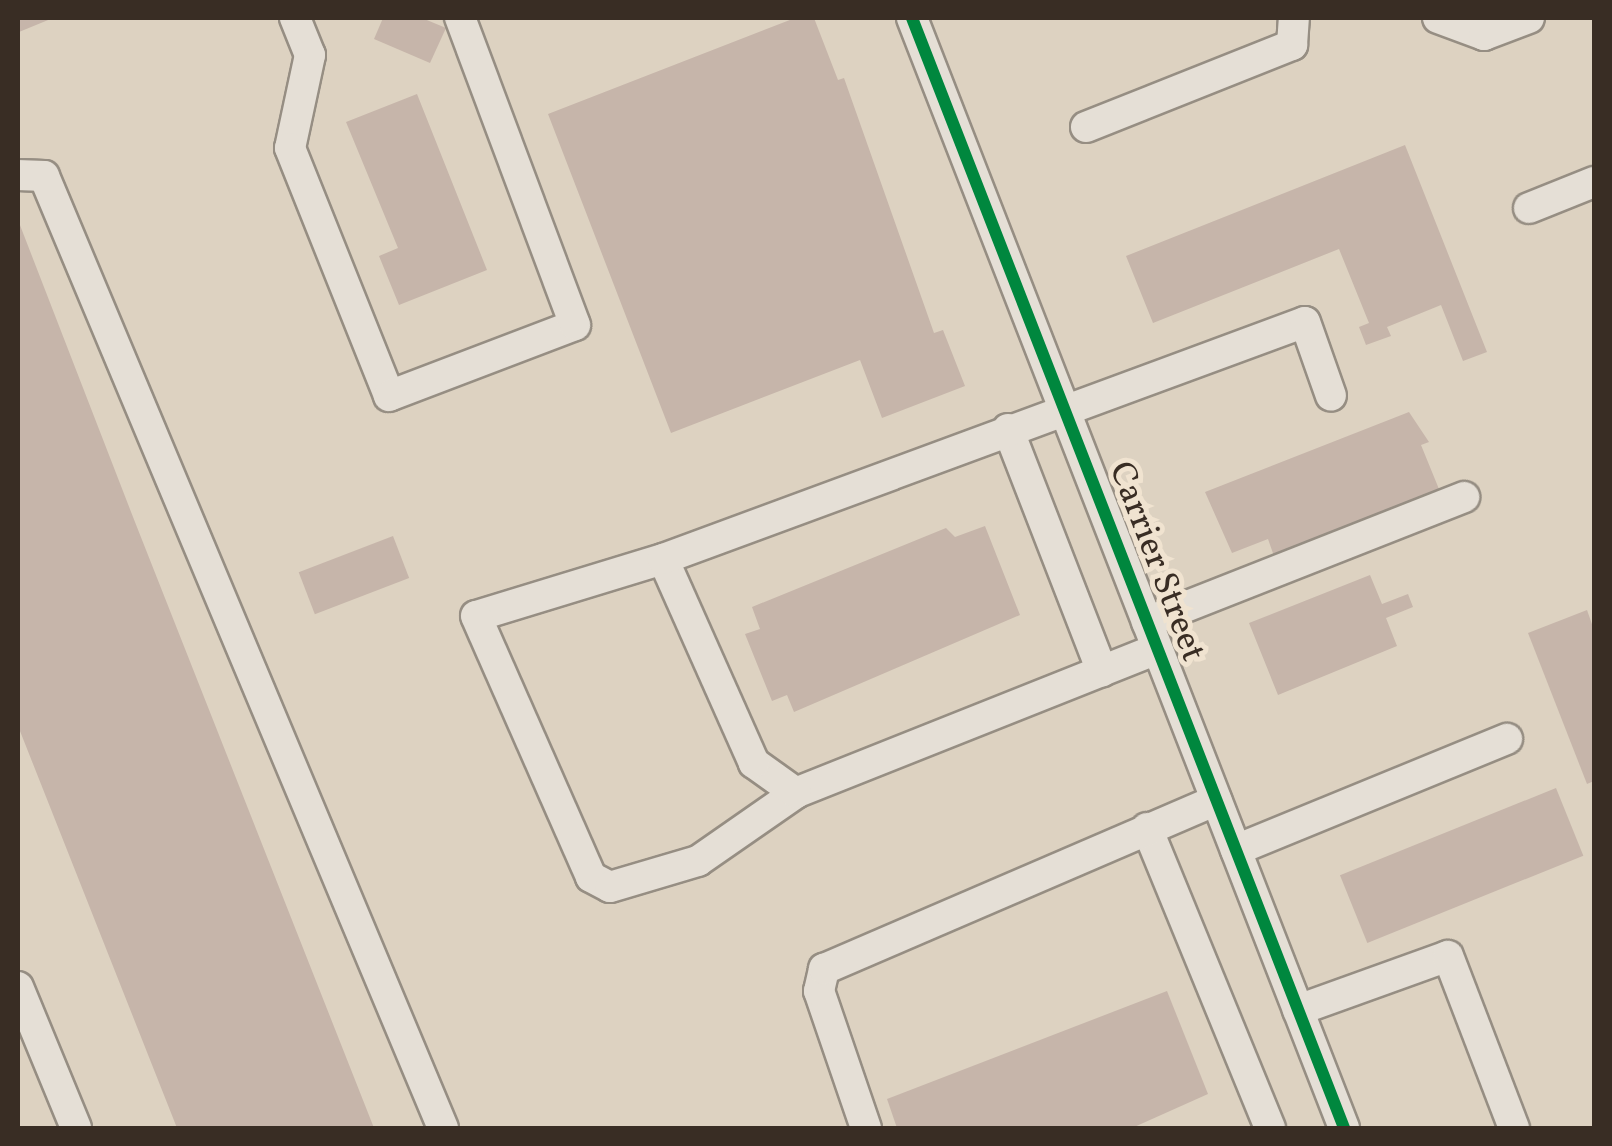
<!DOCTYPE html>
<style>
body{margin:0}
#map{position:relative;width:1612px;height:1146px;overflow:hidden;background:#ddd2c1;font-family:Vollkorn,serif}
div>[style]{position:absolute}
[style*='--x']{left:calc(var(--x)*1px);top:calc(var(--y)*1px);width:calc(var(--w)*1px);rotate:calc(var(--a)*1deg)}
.building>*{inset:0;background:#c6b5aa;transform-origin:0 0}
.roads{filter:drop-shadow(2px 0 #968e83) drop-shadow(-2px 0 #968e83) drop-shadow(0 2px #968e83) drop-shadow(0 -2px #968e83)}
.minor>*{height:30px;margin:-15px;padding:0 15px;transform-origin:15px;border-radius:15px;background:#e5dfd6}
.cycleway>*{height:12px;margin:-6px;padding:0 6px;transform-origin:6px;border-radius:6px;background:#00873e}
span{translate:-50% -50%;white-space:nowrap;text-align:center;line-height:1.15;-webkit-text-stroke:10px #f0e3d0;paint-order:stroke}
.street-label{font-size:35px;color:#392d24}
.frame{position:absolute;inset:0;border:20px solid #392d24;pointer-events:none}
</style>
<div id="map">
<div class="building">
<div style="clip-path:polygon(18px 18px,53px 18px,19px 32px)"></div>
<div style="clip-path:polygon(383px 18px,422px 18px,446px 28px,430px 63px,374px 39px)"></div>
<div style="clip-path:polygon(795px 18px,814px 18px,838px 80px,844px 78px,934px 333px,943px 330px,965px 386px,882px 418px,860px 360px,671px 433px,548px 114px)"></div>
<div style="clip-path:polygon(417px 94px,487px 270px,399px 305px,379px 256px,398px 248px,346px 122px)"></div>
<div style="clip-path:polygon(1405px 145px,1487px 352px,1463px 361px,1441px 305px,1387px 327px,1391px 336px,1366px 345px,1359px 327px,1369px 323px,1339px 249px,1153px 323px,1126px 256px)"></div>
<div style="clip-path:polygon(18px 220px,133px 517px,374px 1128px,177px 1128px,18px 726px)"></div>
<div style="clip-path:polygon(1409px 412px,1429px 442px,1421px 445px,1441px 494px,1275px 559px,1268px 539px,1232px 553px,1205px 492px)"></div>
<div style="clip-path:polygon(985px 526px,1020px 615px,794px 712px,787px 695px,772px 701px,745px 634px,760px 629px,752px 607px,946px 528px,955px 537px)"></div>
<div style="left:393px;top:536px;width:45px;height:101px;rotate:69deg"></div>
<div style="clip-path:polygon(1370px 575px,1382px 604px,1408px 594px,1413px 607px,1386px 618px,1397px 646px,1278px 695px,1249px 623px)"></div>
<div style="clip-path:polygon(1587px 610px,1594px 630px,1594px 781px,1587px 784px,1528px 633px)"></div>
<div style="left:1556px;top:788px;width:73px;height:233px;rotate:68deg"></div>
<div style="clip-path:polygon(1167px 991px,1208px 1094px,1132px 1128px,897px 1128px,887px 1099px)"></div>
</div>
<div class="roads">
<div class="minor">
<div style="--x:295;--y:18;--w:40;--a:68"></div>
<div style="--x:310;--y:55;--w:95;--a:102.1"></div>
<div style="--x:290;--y:148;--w:267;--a:68.2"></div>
<div style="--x:389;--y:396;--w:199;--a:-20.9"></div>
<div style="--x:575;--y:325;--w:328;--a:-110.5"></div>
<div style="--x:912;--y:18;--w:1191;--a:68.73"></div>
<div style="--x:1438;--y:18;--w:49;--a:20.3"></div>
<div style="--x:1484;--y:35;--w:48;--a:-20.7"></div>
<div style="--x:1086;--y:127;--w:222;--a:-21.7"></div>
<div style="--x:1292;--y:45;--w:27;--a:-86"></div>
<div style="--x:18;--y:175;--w:26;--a:2"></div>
<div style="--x:44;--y:176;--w:1032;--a:67.26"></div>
<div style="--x:1529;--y:208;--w:70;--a:-21.8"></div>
<div style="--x:1008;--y:429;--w:260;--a:68.8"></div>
<div style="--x:663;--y:559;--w:195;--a:163"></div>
<div style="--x:476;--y:616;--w:285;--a:66.2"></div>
<div style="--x:591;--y:877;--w:21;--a:28"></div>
<div style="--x:610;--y:887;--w:92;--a:-16.5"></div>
<div style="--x:698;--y:861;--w:119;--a:-34.8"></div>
<div style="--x:1147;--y:622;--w:341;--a:-21.5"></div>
<div style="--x:1157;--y:649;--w:389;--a:158.3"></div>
<div style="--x:796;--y:793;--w:52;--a:-144.5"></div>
<div style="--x:754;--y:763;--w:223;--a:-114"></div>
<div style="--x:663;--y:559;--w:684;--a:-20.26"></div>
<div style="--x:1305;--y:322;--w:78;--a:70.6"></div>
<div style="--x:1147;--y:828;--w:324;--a:67.7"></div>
<div style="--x:1236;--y:850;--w:293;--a:-22.3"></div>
<div style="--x:18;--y:987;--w:152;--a:67.6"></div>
<div style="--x:1298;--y:1010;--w:159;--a:-19.8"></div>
<div style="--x:1448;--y:956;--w:184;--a:69"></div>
<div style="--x:866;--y:1128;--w:145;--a:-108.9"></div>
<div style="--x:819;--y:991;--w:23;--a:-77"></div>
<div style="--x:824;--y:969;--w:427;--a:-23.3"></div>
</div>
</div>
<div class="cycleway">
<div style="--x:912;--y:18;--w:1191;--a:68.73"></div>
</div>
<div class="street-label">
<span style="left:1156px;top:562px;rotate:69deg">Carrier Street</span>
</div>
<div class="frame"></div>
</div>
